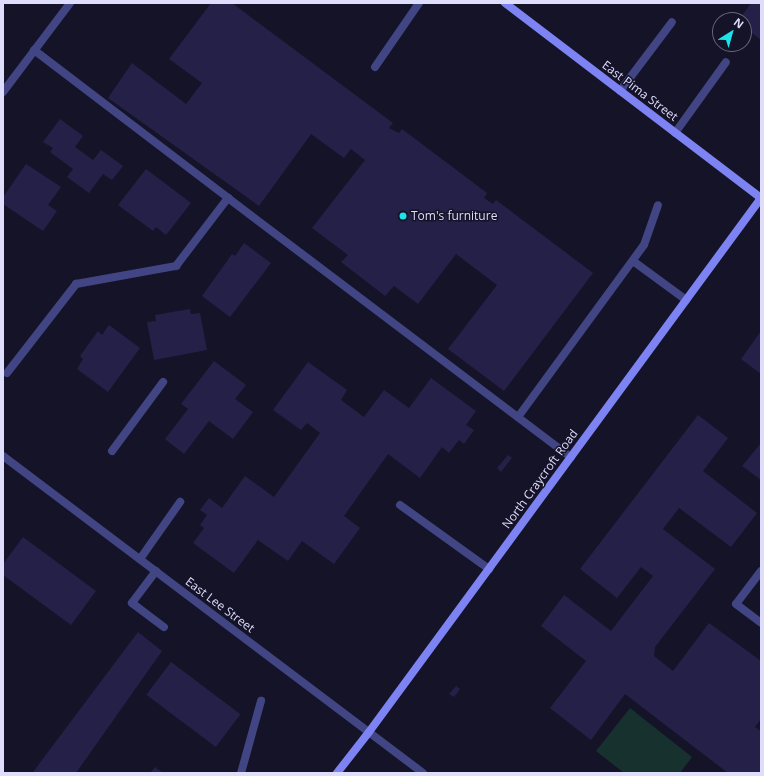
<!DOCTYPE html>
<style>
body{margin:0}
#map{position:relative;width:764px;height:776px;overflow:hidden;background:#151328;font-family:"Open Sans",sans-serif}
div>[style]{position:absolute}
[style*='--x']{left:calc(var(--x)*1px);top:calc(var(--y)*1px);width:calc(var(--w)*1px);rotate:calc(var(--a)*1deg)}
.green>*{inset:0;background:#16312e}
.building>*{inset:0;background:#252047;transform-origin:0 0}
.lane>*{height:8px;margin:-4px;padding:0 4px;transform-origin:4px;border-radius:4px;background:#424583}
.street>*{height:8px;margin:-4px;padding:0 4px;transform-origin:4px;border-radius:4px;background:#424583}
.secondary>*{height:8px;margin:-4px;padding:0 4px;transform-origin:4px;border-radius:4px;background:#7d83f3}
.dots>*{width:11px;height:11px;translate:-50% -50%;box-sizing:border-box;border:2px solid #151328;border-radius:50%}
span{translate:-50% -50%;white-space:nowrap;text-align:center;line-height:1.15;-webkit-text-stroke:3px #151328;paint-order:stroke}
.street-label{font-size:12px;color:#deddfc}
.poi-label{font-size:12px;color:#deddfc}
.left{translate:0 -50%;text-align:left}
.frame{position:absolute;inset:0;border:4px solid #deddfc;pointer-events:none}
.north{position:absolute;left:712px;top:12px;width:40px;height:40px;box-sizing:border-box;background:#151328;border:1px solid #65647d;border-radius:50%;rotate:37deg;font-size:11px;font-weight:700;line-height:16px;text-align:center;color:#deddfc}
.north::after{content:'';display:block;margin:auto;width:14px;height:18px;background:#1be5ea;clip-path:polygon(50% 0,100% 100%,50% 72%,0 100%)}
</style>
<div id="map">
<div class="green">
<div style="clip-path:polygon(630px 708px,692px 757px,680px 773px,624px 773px,596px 751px)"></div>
</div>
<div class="building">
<div style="clip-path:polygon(211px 3px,232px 3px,393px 123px,389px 128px,399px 133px,402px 129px,487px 193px,484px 198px,493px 204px,496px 200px,593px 273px,504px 391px,448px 349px,497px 285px,456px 254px,418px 304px,394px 286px,385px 296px,341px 262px,348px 255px,312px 228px,365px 160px,351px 149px,344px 158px,311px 134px,259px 206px,108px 98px,132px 63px,186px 104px,202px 83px,169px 59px)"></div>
<div style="clip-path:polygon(751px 3px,761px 3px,761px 40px,744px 27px,744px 20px,739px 20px)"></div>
<div style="clip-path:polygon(60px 119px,83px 136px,75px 147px,93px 160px,101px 150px,123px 166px,112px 180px,103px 174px,89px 193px,67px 177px,73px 169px,50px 152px,53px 148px,43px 142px)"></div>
<div style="clip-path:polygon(26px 164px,61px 187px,48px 205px,57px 211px,43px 231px,3px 204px,3px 197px)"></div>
<div style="clip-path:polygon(146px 169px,191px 203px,166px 235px,156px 227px,153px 231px,118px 205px)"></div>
<div style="clip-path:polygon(244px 243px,271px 263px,230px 317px,202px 296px,232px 254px,235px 256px)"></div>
<div style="clip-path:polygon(190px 309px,191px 314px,200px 313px,207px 350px,154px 360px,147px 322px,156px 321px,155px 315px)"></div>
<div style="clip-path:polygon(109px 325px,140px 348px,108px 392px,77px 369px,83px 359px,80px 356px,98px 331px,102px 335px)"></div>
<div style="clip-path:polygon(761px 331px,761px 374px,741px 359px)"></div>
<div style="clip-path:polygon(214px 361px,246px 385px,235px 399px,253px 412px,233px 439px,209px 421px,184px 454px,165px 439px,188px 409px,181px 404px)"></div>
<div style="clip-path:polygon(308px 362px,347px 390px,341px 400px,364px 417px,384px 390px,409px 408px,431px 378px,476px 411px,466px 425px,474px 430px,464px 444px,459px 440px,449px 453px,442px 447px,420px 478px,388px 454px,344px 516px,360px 528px,334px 564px,302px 541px,288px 561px,258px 540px,234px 573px,193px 543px,204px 528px,200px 525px,207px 515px,200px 510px,209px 498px,222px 508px,245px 476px,274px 497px,320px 433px,307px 423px,301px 430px,273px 410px)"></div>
<div style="clip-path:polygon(698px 415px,728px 438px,703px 471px,757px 513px,731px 547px,679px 508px,663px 529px,715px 569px,655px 647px,654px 656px,673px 671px,709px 623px,761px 661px,761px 719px,755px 727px,761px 731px,761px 773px,728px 773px,625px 694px,591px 740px,550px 708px,586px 661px,541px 626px,564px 595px,611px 631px,653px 576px,641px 567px,617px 598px,580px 569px)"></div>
<div style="clip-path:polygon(761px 443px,761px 480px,742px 466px)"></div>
<div style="clip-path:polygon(508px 455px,512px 458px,501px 472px,497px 468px)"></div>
<div style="clip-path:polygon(23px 537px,96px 591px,71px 625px,3px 575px,3px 564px)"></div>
<div style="clip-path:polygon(138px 632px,162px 651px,76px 773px,34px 773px,33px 772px)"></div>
<div style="left:171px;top:662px;width:87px;height:41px;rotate:37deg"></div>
<div style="clip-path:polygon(456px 686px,460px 689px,454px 697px,449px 694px)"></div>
<div style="clip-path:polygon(155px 767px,163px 773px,150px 773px)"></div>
</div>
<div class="lane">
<div style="--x:34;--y:50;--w:244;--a:37.3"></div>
<div style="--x:375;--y:67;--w:78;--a:-55.5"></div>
<div style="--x:620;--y:91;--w:86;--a:-53"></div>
<div style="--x:675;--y:133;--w:87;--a:-54.3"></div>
<div style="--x:633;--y:261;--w:66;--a:36.3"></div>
<div style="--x:7;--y:373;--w:113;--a:-52.2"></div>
<div style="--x:76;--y:284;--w:102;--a:-10.2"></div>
<div style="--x:176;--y:266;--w:86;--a:-52.6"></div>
<div style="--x:228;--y:198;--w:430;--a:37.1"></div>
<div style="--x:518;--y:417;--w:213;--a:-53.8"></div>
<div style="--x:644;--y:245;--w:42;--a:-70.7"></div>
<div style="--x:112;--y:451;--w:86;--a:-53.5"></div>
<div style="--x:400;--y:505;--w:110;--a:35.7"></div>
<div style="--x:140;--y:559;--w:70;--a:-54.9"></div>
<div style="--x:156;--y:571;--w:40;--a:127"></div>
<div style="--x:132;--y:603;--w:40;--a:37"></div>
<div style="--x:761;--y:571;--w:41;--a:127.1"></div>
<div style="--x:736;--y:604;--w:31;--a:37"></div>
<div style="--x:241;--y:773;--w:75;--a:-74.5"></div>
</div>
<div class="street">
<div style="--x:3;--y:92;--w:111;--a:-53"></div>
<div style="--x:3;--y:456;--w:526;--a:37.04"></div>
</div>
<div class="secondary">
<div style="--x:337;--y:773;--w:52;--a:-52"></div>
<div style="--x:369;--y:732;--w:662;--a:-53.72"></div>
<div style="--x:761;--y:198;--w:322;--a:-142.7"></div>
</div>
<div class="dots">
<div style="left:403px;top:216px;background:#1be5ea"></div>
</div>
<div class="street-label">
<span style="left:640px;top:91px;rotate:37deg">East Pima Street</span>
<span style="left:540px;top:479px;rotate:-54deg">North Craycroft Road</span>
<span style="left:220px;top:605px;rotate:37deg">East Lee Street</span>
</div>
<div class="poi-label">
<span class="left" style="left:411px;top:216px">Tom's furniture</span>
</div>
<div class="frame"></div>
<div class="north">N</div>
</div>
